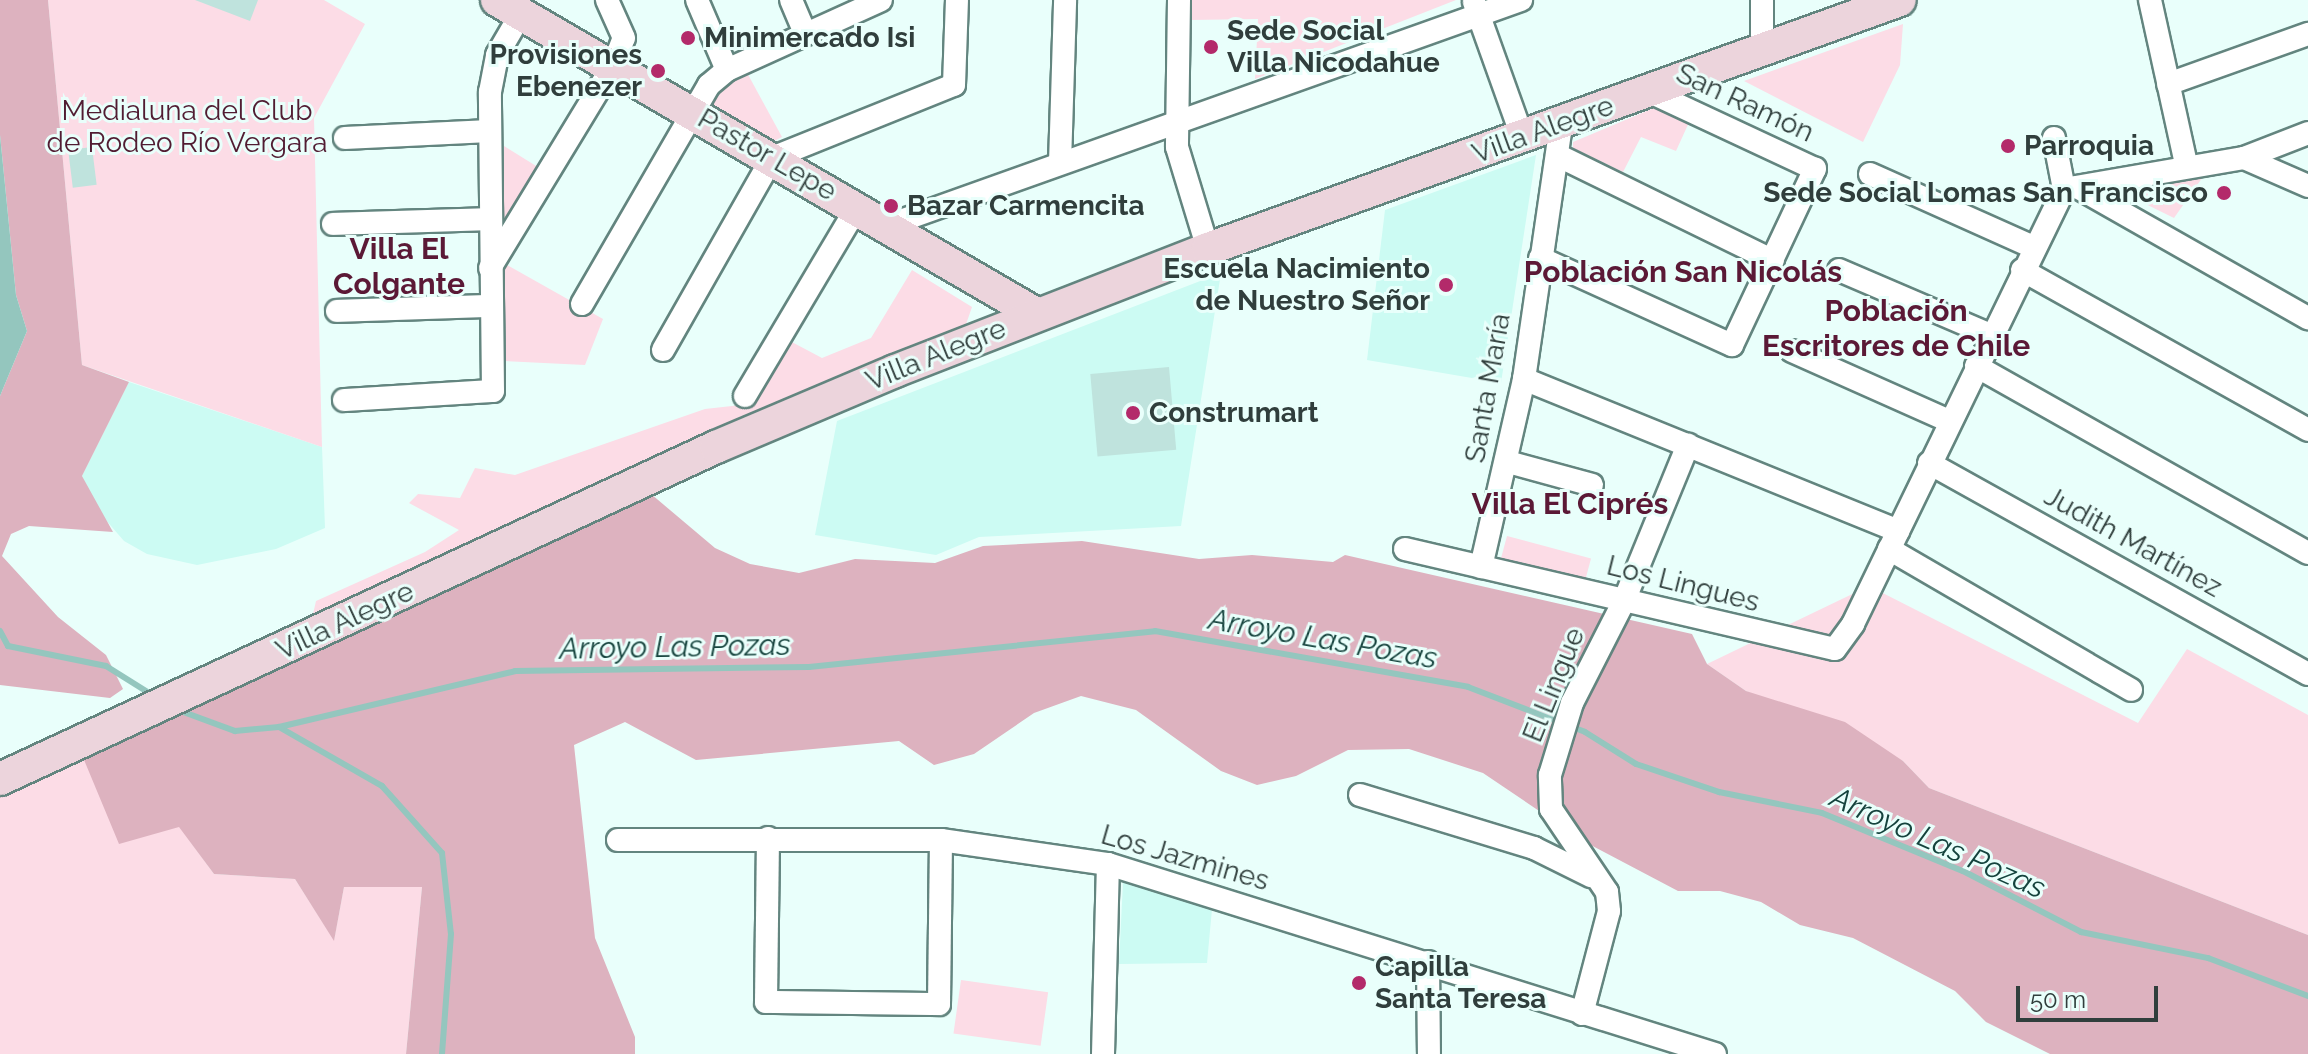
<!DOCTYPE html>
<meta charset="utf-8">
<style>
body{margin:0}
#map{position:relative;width:2308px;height:1054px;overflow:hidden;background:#e9fffb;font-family:Raleway,sans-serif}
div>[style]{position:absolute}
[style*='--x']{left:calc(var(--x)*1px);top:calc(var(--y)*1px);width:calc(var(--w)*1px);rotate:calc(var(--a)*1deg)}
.built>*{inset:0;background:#ccfbf3}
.green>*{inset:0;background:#fcdce6;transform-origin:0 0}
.forest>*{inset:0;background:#ddb2bf}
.water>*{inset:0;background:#94c6be}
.stream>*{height:6px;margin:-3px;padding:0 3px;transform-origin:3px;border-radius:3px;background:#94c6be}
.building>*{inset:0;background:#bfe3dd;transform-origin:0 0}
.roads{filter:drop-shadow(2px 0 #63857f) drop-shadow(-2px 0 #63857f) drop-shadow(0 2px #63857f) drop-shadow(0 -2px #63857f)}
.street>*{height:22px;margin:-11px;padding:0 11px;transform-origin:11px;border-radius:11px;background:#fff}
.secondary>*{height:32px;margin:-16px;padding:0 16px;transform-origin:16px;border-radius:16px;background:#ecd4dc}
.dots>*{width:22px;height:22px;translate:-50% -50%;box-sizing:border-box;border:4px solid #e9fffb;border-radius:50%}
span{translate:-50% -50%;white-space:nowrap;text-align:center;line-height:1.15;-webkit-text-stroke:6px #e9fffb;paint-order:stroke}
.poi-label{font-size:28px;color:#303e3c;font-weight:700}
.left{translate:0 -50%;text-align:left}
.right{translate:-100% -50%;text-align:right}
.street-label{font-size:28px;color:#303e3c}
.park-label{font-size:28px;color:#511c32}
.neighbourhood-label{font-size:30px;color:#5b1936;font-weight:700}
.water-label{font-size:30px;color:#15433d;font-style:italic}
.scale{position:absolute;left:2016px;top:986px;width:142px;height:36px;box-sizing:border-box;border:4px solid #303e3c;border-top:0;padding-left:10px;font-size:24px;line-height:28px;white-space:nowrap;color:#303e3c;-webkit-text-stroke:6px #e9fffb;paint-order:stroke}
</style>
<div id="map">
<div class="built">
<div style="clip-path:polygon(1536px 155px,1501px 383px,1367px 360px,1385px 210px)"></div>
<div style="clip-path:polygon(1221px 273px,1181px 526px,979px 537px,936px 555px,815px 535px,837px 421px)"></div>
<div style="clip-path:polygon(129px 382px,322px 447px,325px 528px,276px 549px,197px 565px,147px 554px,124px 541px,98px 511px,82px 476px)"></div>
<div style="clip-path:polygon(1123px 882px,1212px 909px,1207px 963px,1119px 964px)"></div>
</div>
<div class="green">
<div style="clip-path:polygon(48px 0,324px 0,365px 24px,314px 118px,322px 447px,82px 365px)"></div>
<div style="clip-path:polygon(1191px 0,1456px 0,1255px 79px,1258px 19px,1190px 20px)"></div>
<div style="clip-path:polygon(1903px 24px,1900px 65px,1863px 142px,1744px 81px)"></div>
<div style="clip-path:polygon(745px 69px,782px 137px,770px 143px,711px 110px,716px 90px)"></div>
<div style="clip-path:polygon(1661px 105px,1691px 118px,1676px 151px,1641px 137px,1623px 172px,1573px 148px,1573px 142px)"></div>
<div style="clip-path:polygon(504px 146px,541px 169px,502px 238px)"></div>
<div style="clip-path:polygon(2207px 171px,2174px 218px,2113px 188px)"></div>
<div style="clip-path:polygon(507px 265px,603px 319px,585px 365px,504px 361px,501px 269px)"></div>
<div style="clip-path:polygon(912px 270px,972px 307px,964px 330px,761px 409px,313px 614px,316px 601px,425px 552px,459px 530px,409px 503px,418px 494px,460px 498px,475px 468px,515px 475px,705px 409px,750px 404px,790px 341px,822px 358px,871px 338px)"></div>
<div style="left:1507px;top:536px;width:87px;height:27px;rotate:15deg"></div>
<div style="clip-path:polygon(1869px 586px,2138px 723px,2187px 649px,2308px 715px,2308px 935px,1929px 788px,1903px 761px,1746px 691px,1707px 664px)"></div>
<div style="clip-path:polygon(82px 755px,179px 826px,214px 874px,295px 879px,334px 940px,344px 887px,422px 887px,406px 1054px,0 1054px,0 795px)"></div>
<div style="left:961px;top:980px;width:88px;height:54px;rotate:8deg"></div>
</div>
<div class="forest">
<div style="clip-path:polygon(0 0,48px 0,82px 365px,129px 382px,82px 476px,113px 532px,29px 526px,11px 534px,2px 556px,58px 617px,106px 655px,123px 689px,110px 698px,0 685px,0 396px,27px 331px,16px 295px,0 135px)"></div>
<div style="clip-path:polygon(651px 494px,715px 548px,750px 564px,799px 573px,855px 559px,935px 563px,983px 546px,1082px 541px,1199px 559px,1252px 555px,1333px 562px,1345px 555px,1692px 634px,1707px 664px,1746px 691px,1845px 722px,1903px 761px,1929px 788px,2308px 935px,2308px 1054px,2050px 1054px,1986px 1022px,1955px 991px,1853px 938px,1800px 925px,1761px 902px,1720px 891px,1678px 891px,1585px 842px,1483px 773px,1409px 749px,1348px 750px,1296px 776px,1257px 785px,1221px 771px,1136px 710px,1081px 696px,1034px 713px,974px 754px,934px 765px,899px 741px,696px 760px,625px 722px,574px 745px,595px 938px,635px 1037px,635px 1054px,406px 1054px,422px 887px,344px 887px,334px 941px,295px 879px,214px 874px,179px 827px,119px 844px,82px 755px)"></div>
</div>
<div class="water">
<div style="clip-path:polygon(0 135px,16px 295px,27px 331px,0 396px)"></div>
</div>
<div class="stream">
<div style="--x:0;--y:631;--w:17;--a:62"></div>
<div style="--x:8;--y:646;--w:100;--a:11.5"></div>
<div style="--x:106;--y:666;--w:57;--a:32"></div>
<div style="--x:178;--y:710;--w:61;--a:20.2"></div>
<div style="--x:235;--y:731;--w:44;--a:-5.2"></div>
<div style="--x:279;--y:727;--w:119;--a:29.8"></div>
<div style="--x:382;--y:786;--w:90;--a:48.2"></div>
<div style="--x:442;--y:853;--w:81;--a:83.7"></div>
<div style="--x:451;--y:934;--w:120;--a:94.3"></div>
<div style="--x:279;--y:727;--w:243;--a:-13.3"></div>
<div style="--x:515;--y:671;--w:294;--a:-0.8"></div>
<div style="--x:809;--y:667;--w:348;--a:-5.9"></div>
<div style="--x:1155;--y:631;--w:318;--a:10.1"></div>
<div style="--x:1468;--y:687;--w:125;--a:21"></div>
<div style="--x:1585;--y:732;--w:60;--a:32.1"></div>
<div style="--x:1636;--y:764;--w:88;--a:18.6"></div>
<div style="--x:1719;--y:792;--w:105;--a:11.5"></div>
<div style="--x:1822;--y:813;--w:152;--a:22.4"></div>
<div style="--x:1963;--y:871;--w:133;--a:27.3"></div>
<div style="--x:2081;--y:932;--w:130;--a:11.6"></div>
<div style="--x:2208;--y:958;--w:107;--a:20.8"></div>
</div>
<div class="building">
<div style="clip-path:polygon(195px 0,258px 0,250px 21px)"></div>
<div style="left:92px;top:147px;width:38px;height:24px;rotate:83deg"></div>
<div style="left:1169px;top:367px;width:83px;height:79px;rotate:85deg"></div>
</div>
<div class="roads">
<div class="street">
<div style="--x:697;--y:0;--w:76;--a:66.8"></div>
<div style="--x:791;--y:0;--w:36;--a:67"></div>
<div style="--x:1179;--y:0;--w:147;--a:90.8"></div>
<div style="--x:1177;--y:147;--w:107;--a:73.1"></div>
<div style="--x:2150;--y:0;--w:168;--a:77.6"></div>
<div style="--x:1474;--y:2;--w:142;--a:70.3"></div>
<div style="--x:1762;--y:52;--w:52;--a:-90"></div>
<div style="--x:2168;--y:84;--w:149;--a:-19.7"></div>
<div style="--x:345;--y:138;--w:144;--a:-2.8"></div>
<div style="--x:2054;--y:138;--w:52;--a:78.9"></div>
<div style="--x:1559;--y:156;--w:238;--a:26.1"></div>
<div style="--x:2244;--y:158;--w:69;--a:-21.3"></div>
<div style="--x:1060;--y:163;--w:163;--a:-88.2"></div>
<div style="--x:1870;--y:174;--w:179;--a:24.1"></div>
<div style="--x:2077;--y:187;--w:266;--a:29.6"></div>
<div style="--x:333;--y:224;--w:157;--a:-1.8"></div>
<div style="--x:889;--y:225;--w:671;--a:-19.6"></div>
<div style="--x:1540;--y:258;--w:211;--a:24.4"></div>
<div style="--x:1732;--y:345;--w:195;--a:-64.8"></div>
<div style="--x:1815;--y:169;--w:182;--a:-155"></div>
<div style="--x:490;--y:268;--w:237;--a:-58.7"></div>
<div style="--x:613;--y:66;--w:30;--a:-69"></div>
<div style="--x:624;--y:38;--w:42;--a:-114.1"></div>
<div style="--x:1839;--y:270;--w:165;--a:23.2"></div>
<div style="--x:2022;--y:270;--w:328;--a:29.2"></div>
<div style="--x:582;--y:304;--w:253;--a:-59.9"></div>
<div style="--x:709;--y:85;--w:23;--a:-40"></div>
<div style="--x:727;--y:70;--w:169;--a:-24.4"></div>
<div style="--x:337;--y:311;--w:154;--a:-1.9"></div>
<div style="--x:663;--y:350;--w:221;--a:-60.4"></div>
<div style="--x:772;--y:158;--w:196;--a:-21.9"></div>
<div style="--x:954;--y:85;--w:85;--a:-88"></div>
<div style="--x:1792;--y:351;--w:172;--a:24"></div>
<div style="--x:1976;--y:366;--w:381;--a:29.4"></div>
<div style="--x:1524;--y:379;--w:404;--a:22.1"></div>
<div style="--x:745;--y:396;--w:220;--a:-59.3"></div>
<div style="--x:344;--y:400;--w:149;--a:-3.5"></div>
<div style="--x:493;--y:391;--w:299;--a:-90.6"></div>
<div style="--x:490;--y:92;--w:38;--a:-79"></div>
<div style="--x:497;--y:55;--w:48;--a:-59.7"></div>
<div style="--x:1508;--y:462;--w:87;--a:15.3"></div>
<div style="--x:1929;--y:463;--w:434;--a:29.1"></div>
<div style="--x:1405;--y:549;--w:441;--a:13.1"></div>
<div style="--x:1835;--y:649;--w:31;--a:-54"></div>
<div style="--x:1853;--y:624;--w:483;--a:-64.1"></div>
<div style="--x:2064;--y:189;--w:183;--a:-9.8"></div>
<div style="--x:2244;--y:158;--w:70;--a:23.6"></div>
<div style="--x:1889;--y:549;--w:280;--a:30.2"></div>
<div style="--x:1481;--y:567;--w:193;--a:-77.1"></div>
<div style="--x:1524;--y:379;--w:258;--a:-81.7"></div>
<div style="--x:1360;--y:795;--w:182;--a:16.9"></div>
<div style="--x:1534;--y:848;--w:64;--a:26.2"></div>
<div style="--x:768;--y:838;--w:164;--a:90.7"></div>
<div style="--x:766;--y:1002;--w:173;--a:0.7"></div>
<div style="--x:939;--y:1004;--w:164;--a:-89.3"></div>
<div style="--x:618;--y:840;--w:323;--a:0"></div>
<div style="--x:941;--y:840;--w:169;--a:8.2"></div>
<div style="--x:1108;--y:864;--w:636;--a:17.38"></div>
<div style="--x:1428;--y:962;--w:92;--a:89.4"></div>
<div style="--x:1582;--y:1014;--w:106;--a:-75.3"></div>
<div style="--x:1609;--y:911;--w:19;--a:-96"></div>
<div style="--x:1607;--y:892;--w:100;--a:-124"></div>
<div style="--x:1551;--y:809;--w:34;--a:-92"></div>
<div style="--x:1550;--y:775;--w:75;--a:-73"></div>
<div style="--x:1572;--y:703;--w:114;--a:-63"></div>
<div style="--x:1624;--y:601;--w:169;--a:-67.7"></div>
<div style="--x:1103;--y:1054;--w:190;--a:-88.5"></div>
</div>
<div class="secondary">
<div style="--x:497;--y:0;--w:624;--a:30.22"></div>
<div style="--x:0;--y:779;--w:789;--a:-24.88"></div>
<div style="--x:716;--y:447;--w:194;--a:-23"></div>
<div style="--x:895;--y:371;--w:336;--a:-21.3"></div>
<div style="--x:1208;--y:249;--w:735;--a:-19.79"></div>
</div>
</div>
<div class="dots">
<div style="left:688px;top:38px;background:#b32a6a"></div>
<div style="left:1211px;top:47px;background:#b32a6a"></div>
<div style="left:658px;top:71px;background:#b32a6a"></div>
<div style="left:2008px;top:146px;background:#b32a6a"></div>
<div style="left:2224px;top:193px;background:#b32a6a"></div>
<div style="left:891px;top:206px;background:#b32a6a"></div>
<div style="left:1446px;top:285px;background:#b32a6a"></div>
<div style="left:1133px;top:413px;background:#b32a6a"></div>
<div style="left:1359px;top:983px;background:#b32a6a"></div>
</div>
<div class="poi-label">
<span class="left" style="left:1227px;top:47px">Sede Social<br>Villa Nicodahue</span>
<span class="left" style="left:704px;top:38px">Minimercado Isi</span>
<span class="right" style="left:642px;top:71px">Provisiones<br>Ebenezer</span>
<span class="left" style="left:2024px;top:146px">Parroquia</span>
<span class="right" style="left:2208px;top:193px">Sede Social Lomas San Francisco</span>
<span class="left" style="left:907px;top:206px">Bazar Carmencita</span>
<span class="right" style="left:1430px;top:285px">Escuela Nacimiento<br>de Nuestro Señor</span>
<span class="left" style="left:1149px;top:413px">Construmart</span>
<span class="left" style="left:1375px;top:983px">Capilla<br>Santa Teresa</span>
</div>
<div class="street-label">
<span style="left:1745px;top:103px;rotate:25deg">San Ramón</span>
<span style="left:1543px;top:130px;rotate:-20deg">Villa Alegre</span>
<span style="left:767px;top:155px;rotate:30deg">Pastor Lepe</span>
<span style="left:936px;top:355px;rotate:-22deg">Villa Alegre</span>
<span style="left:1488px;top:388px;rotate:-80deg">Santa María</span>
<span style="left:2133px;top:542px;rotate:29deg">Judith Martínez</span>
<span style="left:1683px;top:584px;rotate:14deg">Los Lingues</span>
<span style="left:345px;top:621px;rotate:-25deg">Villa Alegre</span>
<span style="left:1554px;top:685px;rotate:-68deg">El Lingue</span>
<span style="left:1185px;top:858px;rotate:16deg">Los Jazmines</span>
</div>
<div class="park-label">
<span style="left:187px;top:127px">Medialuna del Club<br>de Rodeo Río Vergara</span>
</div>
<div class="neighbourhood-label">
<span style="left:399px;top:266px">Villa El<br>Colgante</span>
<span style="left:1683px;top:272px">Población San Nicolás</span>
<span style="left:1896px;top:328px">Población<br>Escritores de Chile</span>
<span style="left:1570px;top:504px">Villa El Ciprés</span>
</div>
<div class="water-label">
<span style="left:1323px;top:639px;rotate:10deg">Arroyo Las Pozas</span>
<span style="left:675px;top:647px;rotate:-1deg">Arroyo Las Pozas</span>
<span style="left:1938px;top:843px;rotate:24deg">Arroyo Las Pozas</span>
</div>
<div class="scale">50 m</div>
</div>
